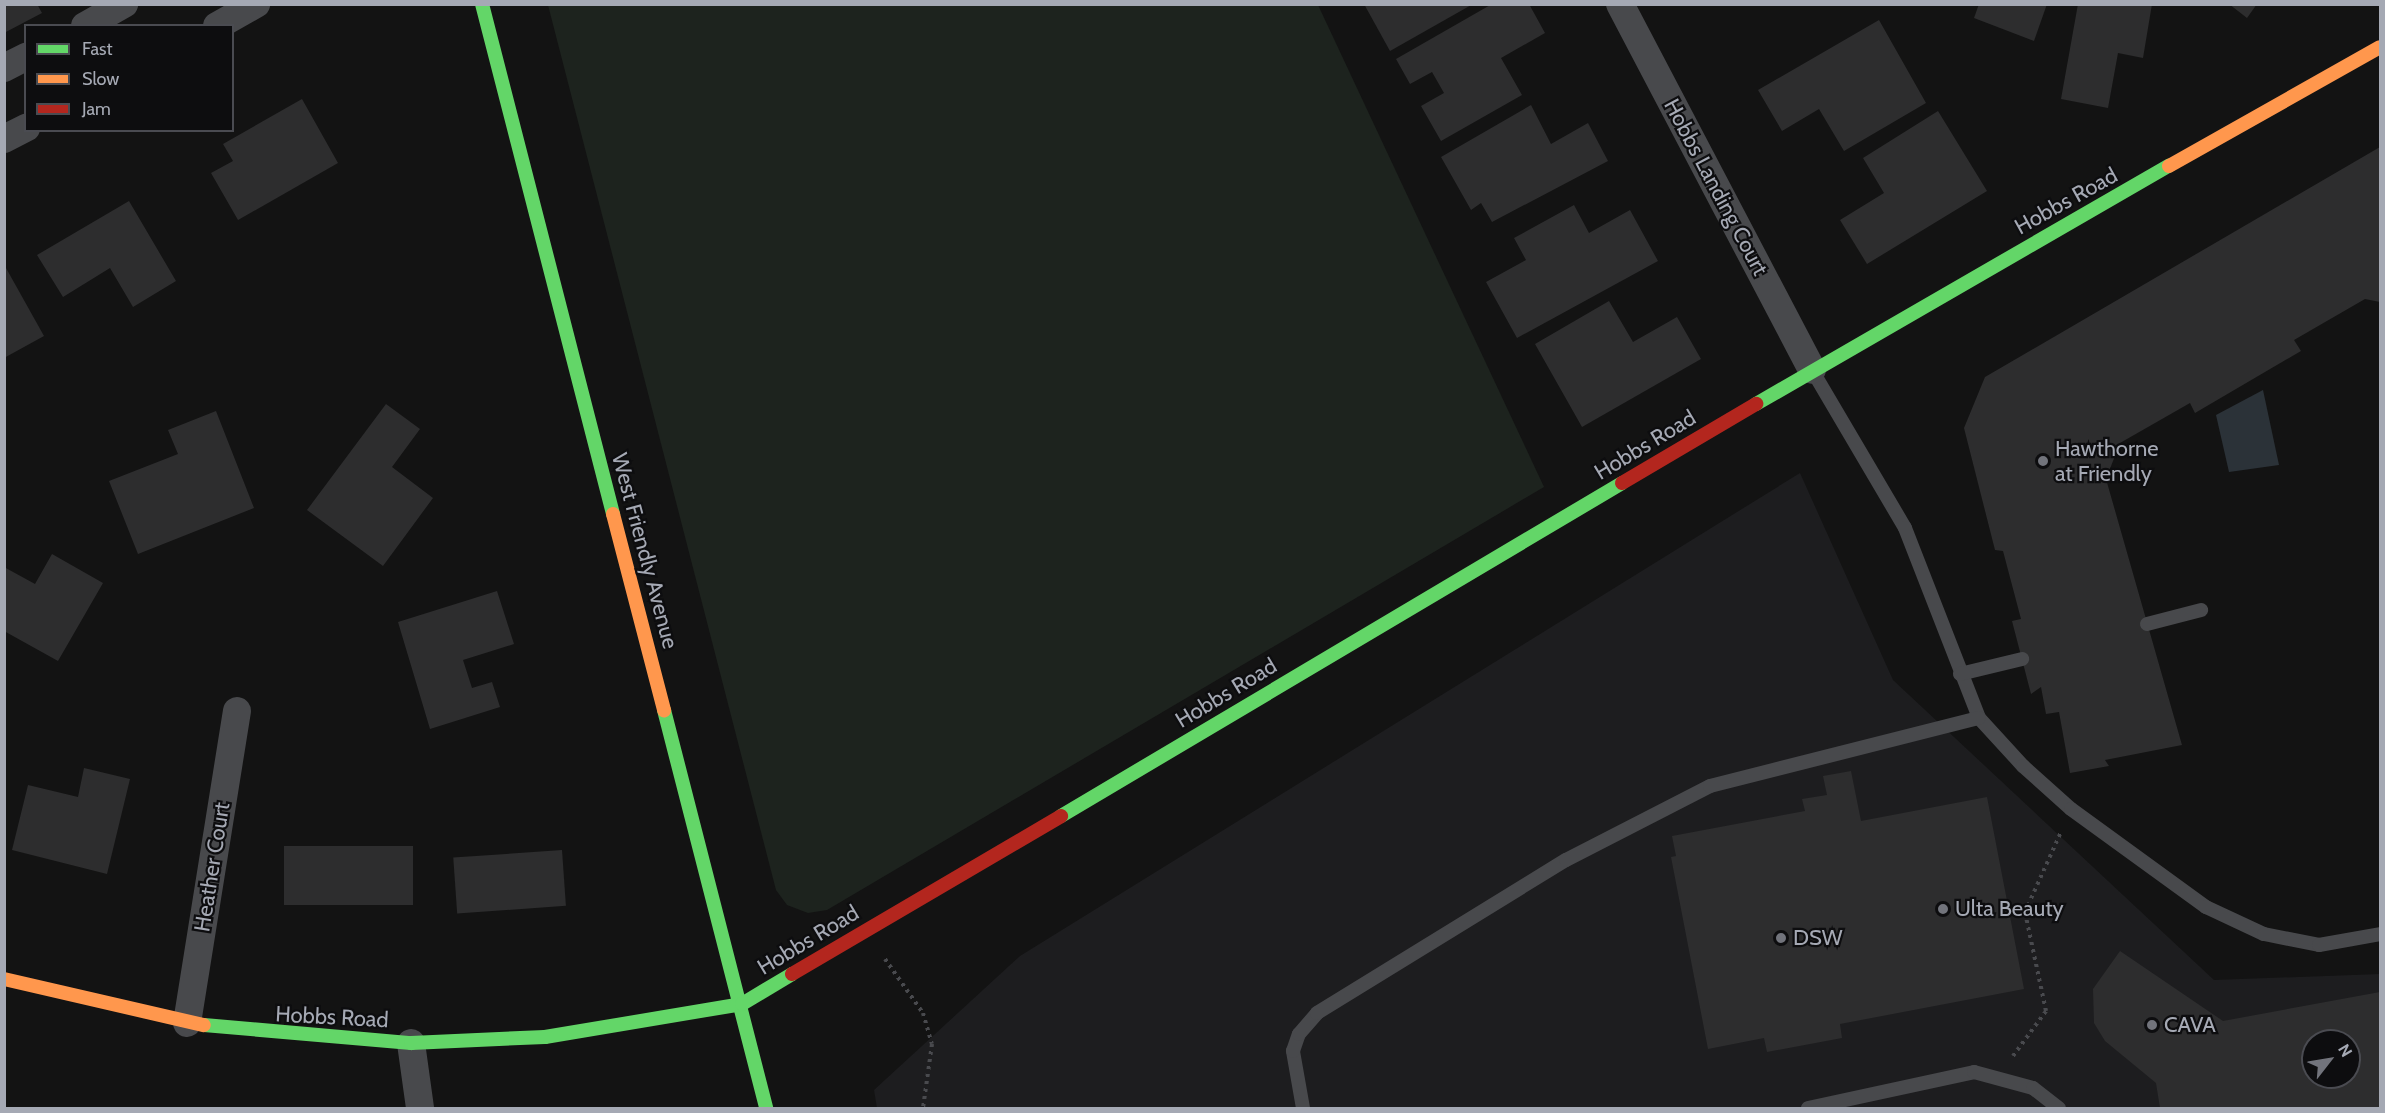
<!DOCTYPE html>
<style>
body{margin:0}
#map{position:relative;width:2385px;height:1113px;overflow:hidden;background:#131313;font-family:Cabin,sans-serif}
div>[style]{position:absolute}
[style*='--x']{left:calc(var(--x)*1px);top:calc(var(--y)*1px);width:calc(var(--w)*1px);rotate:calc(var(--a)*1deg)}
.built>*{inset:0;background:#1d1d1f}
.green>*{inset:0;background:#1d231e}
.water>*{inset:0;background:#2b3238}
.building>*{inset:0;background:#2d2d2e;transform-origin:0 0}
.path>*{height:4px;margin-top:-2px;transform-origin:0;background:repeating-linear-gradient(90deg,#494a4e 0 3px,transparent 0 7.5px)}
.lane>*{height:14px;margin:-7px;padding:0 7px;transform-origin:7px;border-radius:7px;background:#48494c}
.street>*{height:28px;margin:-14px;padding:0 14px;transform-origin:14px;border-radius:14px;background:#48494c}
.fast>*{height:14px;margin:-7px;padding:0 7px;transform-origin:7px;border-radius:7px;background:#63d668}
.slow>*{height:14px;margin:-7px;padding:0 7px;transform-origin:7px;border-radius:7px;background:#ff974d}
.jam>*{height:14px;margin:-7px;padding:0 7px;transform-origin:7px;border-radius:7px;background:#b3261e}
.dots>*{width:16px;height:16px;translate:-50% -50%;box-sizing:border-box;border:3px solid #0d0d0f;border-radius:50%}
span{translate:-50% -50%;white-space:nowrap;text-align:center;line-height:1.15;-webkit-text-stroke:4.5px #0d0d0f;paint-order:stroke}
.street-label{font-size:22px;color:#a5a9b4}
.poi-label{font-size:22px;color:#a5a9b4}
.left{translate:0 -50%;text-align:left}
.frame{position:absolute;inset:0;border:6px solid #a5a9b4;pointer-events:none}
.legend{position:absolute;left:24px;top:24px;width:210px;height:108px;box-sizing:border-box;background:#0d0d0f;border:2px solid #4a4b51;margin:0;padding:8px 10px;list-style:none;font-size:18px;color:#a5a9b4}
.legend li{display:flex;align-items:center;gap:12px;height:30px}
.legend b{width:30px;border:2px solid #4a4b51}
.north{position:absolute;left:2301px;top:1029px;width:60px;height:60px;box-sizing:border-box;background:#0d0d0f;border:2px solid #4a4b51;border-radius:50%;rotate:59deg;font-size:16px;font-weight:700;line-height:24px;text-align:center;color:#a5a9b4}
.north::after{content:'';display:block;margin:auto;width:21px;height:27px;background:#72747c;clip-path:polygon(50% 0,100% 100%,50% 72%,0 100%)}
</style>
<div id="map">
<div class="built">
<div style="clip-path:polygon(evenodd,1800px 473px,1893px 680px,2214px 980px,2380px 974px,2380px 1108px,877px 1108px,874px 1090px,1020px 956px,1800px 473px,2313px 1041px,2349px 1041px,2349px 1077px,2313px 1077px,2313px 1041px)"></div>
</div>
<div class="green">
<div style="clip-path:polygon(548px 5px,1318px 5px,1544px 487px,827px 910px,808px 913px,787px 905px,776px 890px)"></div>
</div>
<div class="water">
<div style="clip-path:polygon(2263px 390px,2279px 465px,2229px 472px,2216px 415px)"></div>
</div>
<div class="building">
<div style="clip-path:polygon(4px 4px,37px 4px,42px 13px,4px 33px)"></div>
<div style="clip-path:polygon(1364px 4px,1473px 4px,1390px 51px)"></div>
<div style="clip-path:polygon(1492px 4px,1529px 4px,1545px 33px,1501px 58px,1522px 95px,1441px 141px,1421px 106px,1444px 93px,1432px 72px,1410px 84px,1396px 59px)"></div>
<div style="clip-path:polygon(1979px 4px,2047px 4px,2034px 41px,1974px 18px)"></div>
<div style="clip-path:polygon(2078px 4px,2152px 4px,2143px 58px,2118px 53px,2108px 108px,2061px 99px)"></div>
<div style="clip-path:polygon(2229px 4px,2257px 4px,2247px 18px)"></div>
<div style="clip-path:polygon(1879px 20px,1926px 103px,1844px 151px,1819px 109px,1782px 131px,1758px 90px)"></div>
<div style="clip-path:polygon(302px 99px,338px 163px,238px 220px,211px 173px,233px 161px,223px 144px)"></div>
<div style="clip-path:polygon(1531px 105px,1551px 144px,1588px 123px,1608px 161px,1492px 222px,1481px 203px,1471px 210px,1441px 157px)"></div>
<div style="clip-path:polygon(1938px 111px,1987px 191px,1867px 264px,1840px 220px,1884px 193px,1863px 158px)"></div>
<div style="clip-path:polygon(2380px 147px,2380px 302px,2365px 299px,2294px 340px,2301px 351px,2195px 413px,2190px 403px,2120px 443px,2106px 479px,2182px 745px,2105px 760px,2109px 766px,2070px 773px,2059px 712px,2046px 714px,2041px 687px,2031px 694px,2012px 621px,2021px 619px,2003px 551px,1995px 550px,1964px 428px,1985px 377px)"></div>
<div style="clip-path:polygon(129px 201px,176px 281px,133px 307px,110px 268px,63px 297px,37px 255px)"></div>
<div style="clip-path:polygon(1574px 205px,1589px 233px,1630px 210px,1658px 261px,1517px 338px,1486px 282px,1526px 260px,1514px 238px)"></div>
<div style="clip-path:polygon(6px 268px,44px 336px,4px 358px,4px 269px)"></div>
<div style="clip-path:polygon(1609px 301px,1633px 342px,1677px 317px,1701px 359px,1582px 427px,1535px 344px)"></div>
<div style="clip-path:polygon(386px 404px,420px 429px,392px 467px,433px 498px,383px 566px,307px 510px)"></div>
<div style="clip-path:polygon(216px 411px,254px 508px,138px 554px,109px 481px,178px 454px,168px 430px)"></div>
<div style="clip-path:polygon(52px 554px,103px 583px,58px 661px,4px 631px,4px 567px,35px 584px)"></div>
<div style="clip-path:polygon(497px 591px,514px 644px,463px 660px,472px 688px,492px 682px,500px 707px,430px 729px,398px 622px)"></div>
<div style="clip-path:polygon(84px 768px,130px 779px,107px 874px,12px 850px,28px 785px,78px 797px)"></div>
<div style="clip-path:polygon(1851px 771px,1861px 821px,1987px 797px,2024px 989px,1840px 1024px,1842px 1038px,1767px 1052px,1764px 1038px,1708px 1049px,1671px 857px,1676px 856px,1672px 836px,1805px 811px,1802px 799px,1827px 795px,1823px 776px)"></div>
<div style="left:284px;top:846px;width:129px;height:59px"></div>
<div style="left:562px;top:850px;width:56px;height:109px;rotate:86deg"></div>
<div style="clip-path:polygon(evenodd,2120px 951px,2223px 1021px,2380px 992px,2380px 1108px,2160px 1108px,2156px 1083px,2105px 1041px,2094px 1023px,2093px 989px,2120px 951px,2313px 1041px,2349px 1041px,2349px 1077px,2313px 1077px,2313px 1041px)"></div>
</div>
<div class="path">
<div style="--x:885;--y:959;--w:66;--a:54.9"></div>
<div style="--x:923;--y:1013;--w:32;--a:74"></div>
<div style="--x:932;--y:1044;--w:65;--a:98"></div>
<div style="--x:2013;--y:1056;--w:56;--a:-53.7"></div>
<div style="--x:2046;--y:1011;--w:101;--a:-102"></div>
<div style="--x:2025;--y:912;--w:88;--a:-65.8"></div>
</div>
<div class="lane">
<div style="--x:1812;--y:370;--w:183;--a:59.5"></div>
<div style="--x:1905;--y:528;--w:204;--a:68.7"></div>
<div style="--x:1979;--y:718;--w:65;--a:47.5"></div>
<div style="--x:2023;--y:766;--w:64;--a:41.9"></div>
<div style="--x:2071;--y:809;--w:167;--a:36"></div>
<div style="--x:2206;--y:907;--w:64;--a:25"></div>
<div style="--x:2264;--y:934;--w:56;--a:11.3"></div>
<div style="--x:2319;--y:945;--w:62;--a:-10.2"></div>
<div style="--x:2147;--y:624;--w:56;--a:-14.5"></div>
<div style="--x:1960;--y:674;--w:64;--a:-13.6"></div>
<div style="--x:1303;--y:1108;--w:58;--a:-100"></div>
<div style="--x:1293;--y:1051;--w:18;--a:-71"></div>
<div style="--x:1299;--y:1034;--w:28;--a:-49"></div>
<div style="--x:1317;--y:1013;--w:292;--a:-31.6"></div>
<div style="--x:1566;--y:860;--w:162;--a:-27.2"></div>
<div style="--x:1710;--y:786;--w:277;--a:-14.2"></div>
<div style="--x:1808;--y:1108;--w:170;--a:-12.2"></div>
<div style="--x:1974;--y:1072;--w:61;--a:15.2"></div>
<div style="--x:2033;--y:1088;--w:33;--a:38"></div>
</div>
<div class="street">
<div style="--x:1620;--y:4;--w:413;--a:62.3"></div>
<div style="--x:85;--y:26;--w:45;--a:-29.4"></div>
<div style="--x:217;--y:26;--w:45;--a:-29.4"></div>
<div style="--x:4;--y:68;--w:25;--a:-27"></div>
<div style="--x:4;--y:139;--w:25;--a:-27"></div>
<div style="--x:187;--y:1023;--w:316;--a:-80.9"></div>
<div style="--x:411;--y:1043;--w:66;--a:82.1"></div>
</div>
<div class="fast">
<div style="--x:482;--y:4;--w:527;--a:75.59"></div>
<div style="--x:1756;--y:404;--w:477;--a:-30"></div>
<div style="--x:664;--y:710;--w:411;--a:75.6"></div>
<div style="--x:1061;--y:816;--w:652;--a:-30.69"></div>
<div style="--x:204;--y:1025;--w:208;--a:5"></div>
<div style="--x:411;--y:1043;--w:134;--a:-2.6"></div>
<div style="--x:545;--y:1037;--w:200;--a:-9.5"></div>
<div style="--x:742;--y:1004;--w:58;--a:-31"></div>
</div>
<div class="slow">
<div style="--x:2169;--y:166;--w:242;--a:-29.4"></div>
<div style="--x:613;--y:514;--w:203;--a:75.4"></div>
<div style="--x:4;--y:979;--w:205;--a:13"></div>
</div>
<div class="jam">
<div style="--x:1622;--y:483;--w:156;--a:-30.5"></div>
<div style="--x:792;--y:974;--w:312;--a:-30.4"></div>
</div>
<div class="dots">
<div style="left:2043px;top:461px;background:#72747c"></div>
<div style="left:1943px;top:909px;background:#72747c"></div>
<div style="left:1781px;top:938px;background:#72747c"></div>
<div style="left:2152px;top:1025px;background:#72747c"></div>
</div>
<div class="street-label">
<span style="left:1716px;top:187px;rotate:62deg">Hobbs Landing Court</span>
<span style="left:2066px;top:201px;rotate:-29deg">Hobbs Road</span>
<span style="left:1645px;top:445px;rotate:-31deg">Hobbs Road</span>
<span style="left:645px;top:551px;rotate:75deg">West Friendly Avenue</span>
<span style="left:1226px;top:693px;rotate:-31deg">Hobbs Road</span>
<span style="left:212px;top:867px;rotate:-81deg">Heather Court</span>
<span style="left:808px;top:940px;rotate:-31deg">Hobbs Road</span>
<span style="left:332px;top:1017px;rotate:3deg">Hobbs Road</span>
</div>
<div class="poi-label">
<span class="left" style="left:2055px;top:461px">Hawthorne<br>at Friendly</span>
<span class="left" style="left:1955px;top:909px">Ulta Beauty</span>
<span class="left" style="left:1793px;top:938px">DSW</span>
<span class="left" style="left:2164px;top:1025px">CAVA</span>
</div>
<div class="frame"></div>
<ul class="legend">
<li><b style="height:8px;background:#63d668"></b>Fast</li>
<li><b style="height:8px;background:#ff974d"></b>Slow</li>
<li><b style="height:8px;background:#b3261e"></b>Jam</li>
</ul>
<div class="north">N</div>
</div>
